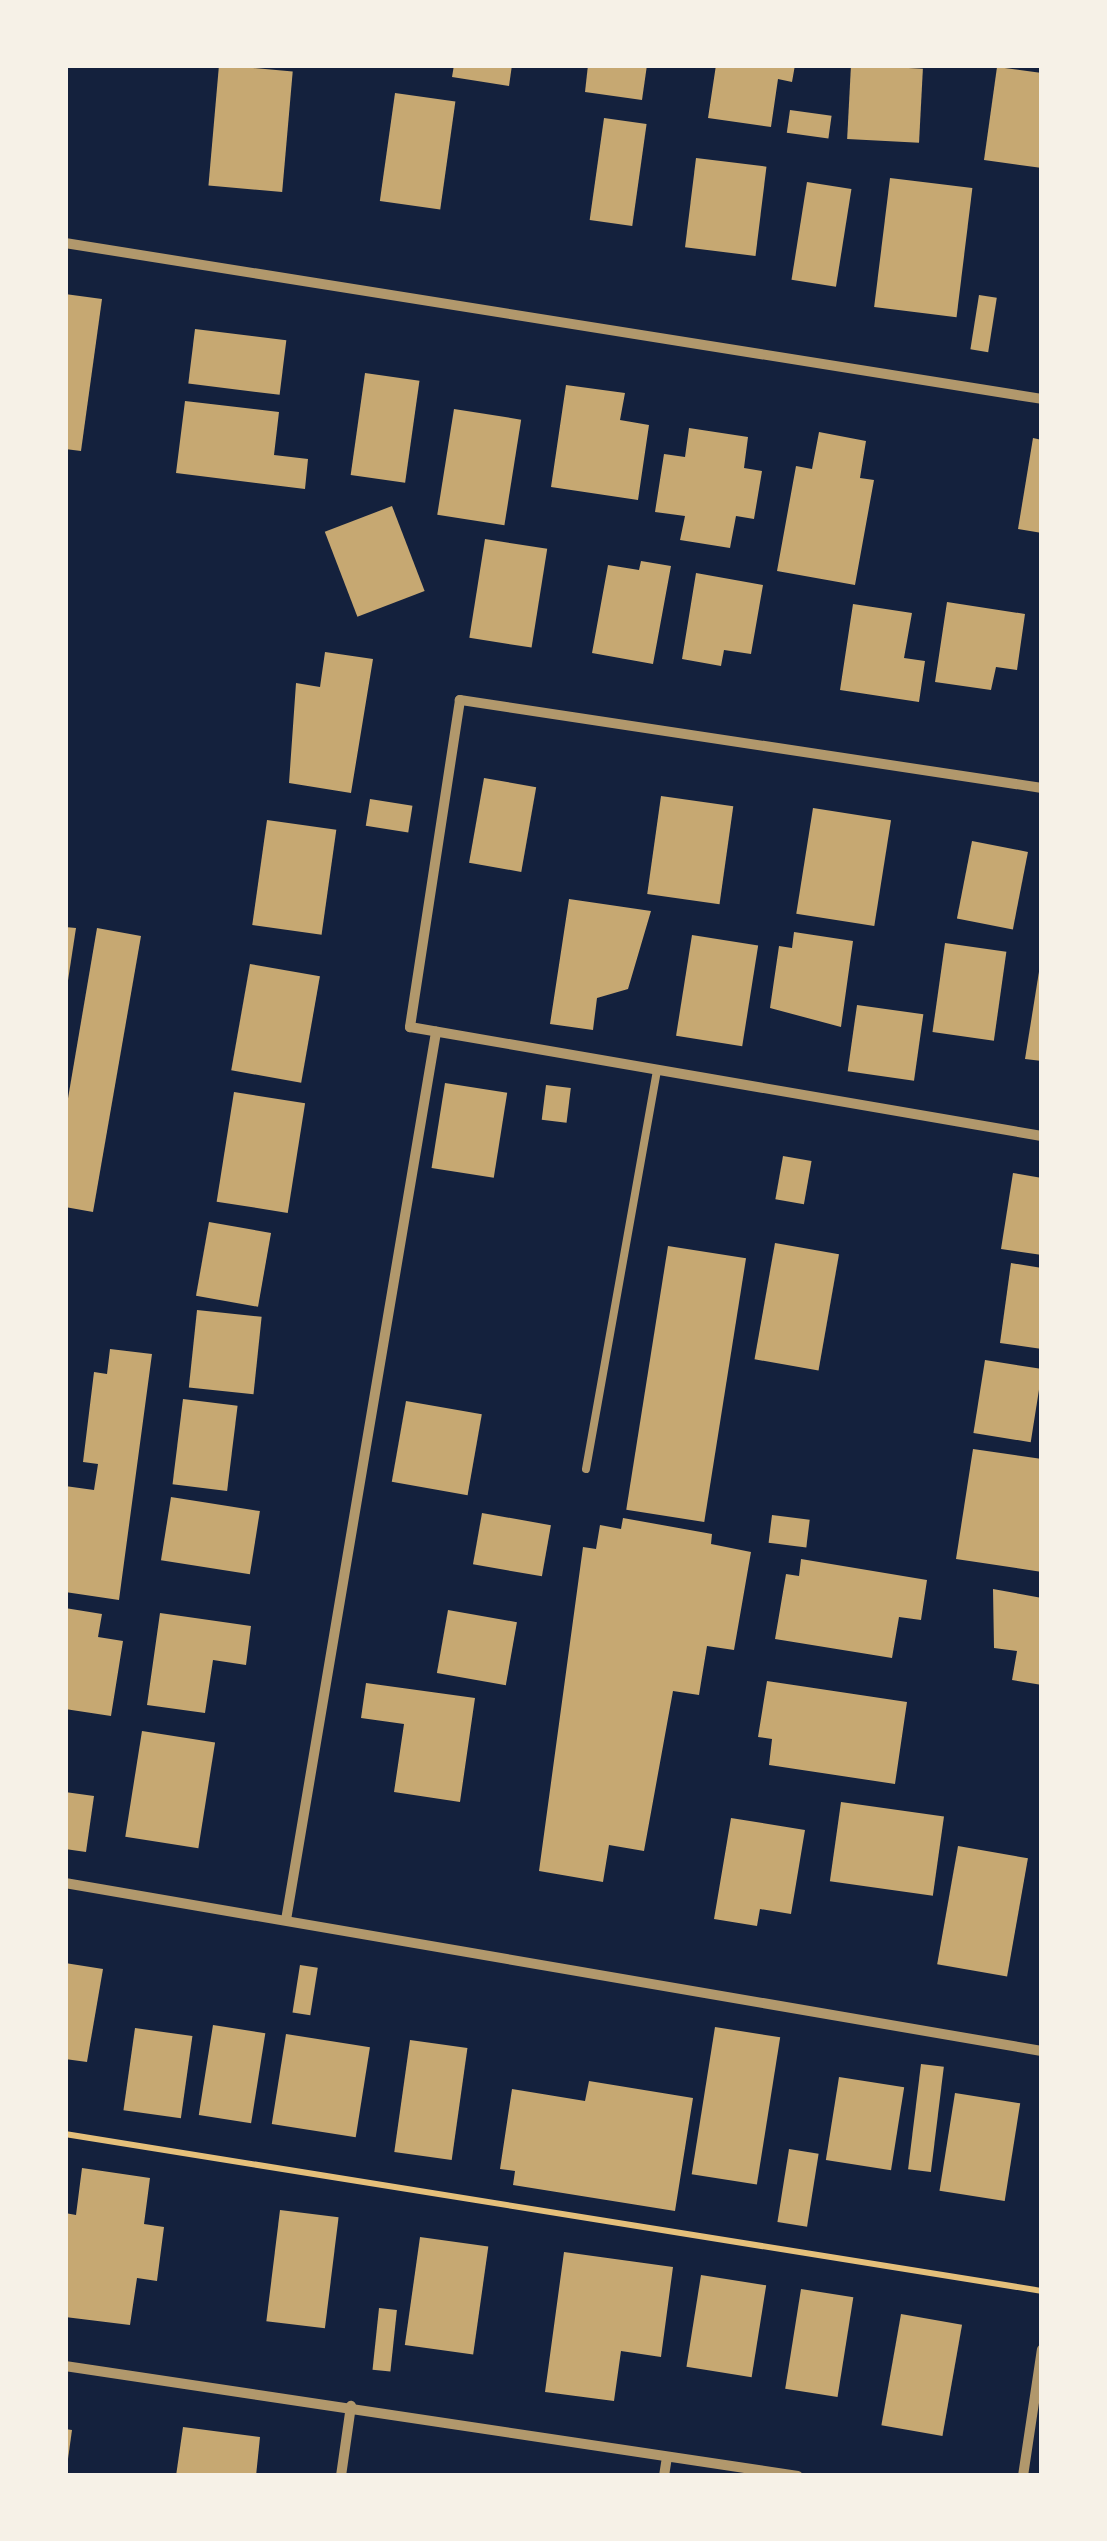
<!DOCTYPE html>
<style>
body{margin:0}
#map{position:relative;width:1107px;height:2541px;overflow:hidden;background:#14213d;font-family:Quicksand,sans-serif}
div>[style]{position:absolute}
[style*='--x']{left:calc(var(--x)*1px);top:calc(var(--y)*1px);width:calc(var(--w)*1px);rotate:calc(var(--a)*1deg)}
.building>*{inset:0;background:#c6a872;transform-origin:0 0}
.path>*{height:6px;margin:-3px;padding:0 3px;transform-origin:3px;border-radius:3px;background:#e5c07b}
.service>*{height:8px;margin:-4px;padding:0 4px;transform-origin:4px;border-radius:4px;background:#b1986c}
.minor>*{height:10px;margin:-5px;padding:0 5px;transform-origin:5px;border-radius:5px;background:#b1986c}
span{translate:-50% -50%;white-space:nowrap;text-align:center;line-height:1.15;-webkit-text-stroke:8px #f6f1e7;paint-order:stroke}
.frame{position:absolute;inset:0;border:68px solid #f6f1e7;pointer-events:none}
</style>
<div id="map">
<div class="building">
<div style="left:219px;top:65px;width:74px;height:121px;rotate:5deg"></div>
<div style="clip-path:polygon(454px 65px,512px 65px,509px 86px,452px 77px)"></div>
<div style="clip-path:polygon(588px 65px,647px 65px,642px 100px,585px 92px)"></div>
<div style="clip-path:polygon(716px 65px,795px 65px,792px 82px,778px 79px,771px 127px,708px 118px)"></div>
<div style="left:851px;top:65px;width:72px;height:74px;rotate:3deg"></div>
<div style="clip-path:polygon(997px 67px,1042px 73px,1042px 168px,984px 160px)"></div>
<div style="left:395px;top:93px;width:61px;height:109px;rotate:8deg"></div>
<div style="left:790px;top:110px;width:42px;height:23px;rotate:8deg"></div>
<div style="left:604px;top:118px;width:43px;height:103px;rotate:8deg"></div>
<div style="left:696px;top:158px;width:71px;height:90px;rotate:7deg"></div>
<div style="left:890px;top:178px;width:83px;height:130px;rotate:7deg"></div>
<div style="left:807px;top:182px;width:45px;height:99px;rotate:9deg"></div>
<div style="clip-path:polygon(65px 294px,102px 299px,81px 451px,65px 449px)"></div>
<div style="left:979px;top:295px;width:18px;height:55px;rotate:9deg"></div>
<div style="left:195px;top:329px;width:92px;height:55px;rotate:7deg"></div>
<div style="left:365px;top:373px;width:55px;height:103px;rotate:8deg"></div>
<div style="clip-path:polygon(566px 385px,625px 393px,620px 420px,649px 425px,638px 500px,551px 487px)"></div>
<div style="clip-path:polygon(185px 401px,279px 412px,274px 455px,308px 459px,305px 489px,176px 473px)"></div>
<div style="left:454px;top:409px;width:68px;height:107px;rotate:9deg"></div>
<div style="clip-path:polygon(689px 428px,748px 437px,744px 468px,762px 471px,754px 519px,736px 516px,730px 548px,680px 540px,685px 516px,655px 512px,664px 454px,685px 457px)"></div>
<div style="clip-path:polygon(819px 432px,866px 441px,860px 478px,874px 480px,855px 585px,777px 571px,796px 466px,812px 469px)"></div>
<div style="clip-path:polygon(1033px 438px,1042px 440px,1042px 533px,1018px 529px)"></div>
<div style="left:392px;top:506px;width:91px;height:72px;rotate:69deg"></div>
<div style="left:485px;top:539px;width:63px;height:100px;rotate:9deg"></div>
<div style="clip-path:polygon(641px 561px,671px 566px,653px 664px,592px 653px,608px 565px,639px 570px)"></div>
<div style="clip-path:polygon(696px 573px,763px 585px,751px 654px,724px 650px,721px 666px,682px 659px)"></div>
<div style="clip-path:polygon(947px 602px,1025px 614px,1017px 670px,996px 667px,991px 690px,935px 682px)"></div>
<div style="clip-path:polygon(853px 604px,912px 613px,904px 658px,925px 661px,919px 702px,840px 690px)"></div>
<div style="clip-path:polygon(325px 652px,373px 659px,351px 793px,289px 783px,296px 683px,320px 687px)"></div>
<div style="left:484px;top:778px;width:53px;height:86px;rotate:10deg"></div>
<div style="left:661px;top:796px;width:73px;height:99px;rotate:8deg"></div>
<div style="left:370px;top:799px;width:43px;height:27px;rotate:9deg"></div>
<div style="left:813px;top:808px;width:79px;height:107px;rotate:9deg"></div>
<div style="left:267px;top:820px;width:70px;height:106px;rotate:8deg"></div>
<div style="left:972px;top:841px;width:57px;height:79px;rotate:11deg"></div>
<div style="clip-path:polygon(569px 899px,651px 911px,628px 989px,597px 998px,593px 1030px,550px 1024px)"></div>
<div style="clip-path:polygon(65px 927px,76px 928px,67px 987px,65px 987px)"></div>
<div style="clip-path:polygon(97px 928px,141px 936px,93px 1212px,65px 1207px,65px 1116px)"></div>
<div style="clip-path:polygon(794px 932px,853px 941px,841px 1027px,770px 1008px,779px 946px,792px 948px)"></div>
<div style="left:692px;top:935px;width:67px;height:102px;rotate:9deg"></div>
<div style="left:945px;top:943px;width:62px;height:90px;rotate:8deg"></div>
<div style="clip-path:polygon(1042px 953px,1042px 1061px,1025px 1059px)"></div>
<div style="left:250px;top:964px;width:71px;height:108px;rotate:10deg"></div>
<div style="left:857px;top:1005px;width:67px;height:67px;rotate:8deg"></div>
<div style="left:445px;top:1083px;width:63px;height:86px;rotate:9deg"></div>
<div style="left:546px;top:1085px;width:25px;height:35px;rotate:7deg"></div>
<div style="left:234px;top:1092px;width:72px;height:111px;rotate:9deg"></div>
<div style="left:783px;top:1156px;width:29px;height:44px;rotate:10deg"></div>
<div style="clip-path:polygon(1013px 1173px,1042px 1178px,1042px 1255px,1001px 1249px)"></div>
<div style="left:209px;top:1222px;width:63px;height:75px;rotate:10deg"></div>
<div style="left:775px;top:1243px;width:65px;height:118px;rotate:10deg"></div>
<div style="left:668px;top:1246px;width:79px;height:267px;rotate:9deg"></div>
<div style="clip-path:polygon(1011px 1263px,1042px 1268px,1042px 1349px,1000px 1343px)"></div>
<div style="left:197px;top:1310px;width:65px;height:78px;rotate:6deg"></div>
<div style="clip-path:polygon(110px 1349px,152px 1354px,119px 1600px,65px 1592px,65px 1486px,94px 1490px,98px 1464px,83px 1462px,94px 1372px,107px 1374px)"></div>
<div style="left:985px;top:1360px;width:58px;height:74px;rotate:9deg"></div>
<div style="left:183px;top:1399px;width:55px;height:86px;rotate:7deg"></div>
<div style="left:406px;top:1401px;width:77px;height:82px;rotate:10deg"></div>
<div style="clip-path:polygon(973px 1449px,1042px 1459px,1042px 1572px,956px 1559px)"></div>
<div style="left:171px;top:1497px;width:90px;height:64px;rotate:9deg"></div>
<div style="left:482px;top:1513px;width:70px;height:52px;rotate:10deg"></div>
<div style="left:772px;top:1515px;width:38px;height:28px;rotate:7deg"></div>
<div style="clip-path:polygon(623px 1518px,712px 1534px,711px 1544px,751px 1552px,734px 1650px,707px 1646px,699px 1695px,673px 1691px,644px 1851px,609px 1845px,603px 1882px,539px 1871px,583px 1547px,596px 1549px,600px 1525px,621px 1529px)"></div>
<div style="clip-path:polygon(801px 1559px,927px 1580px,921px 1620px,899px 1617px,892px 1658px,775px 1639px,786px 1574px,799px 1576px)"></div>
<div style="clip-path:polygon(993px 1589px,1042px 1598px,1042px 1685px,1012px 1680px,1017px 1651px,994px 1648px)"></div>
<div style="clip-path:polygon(65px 1608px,102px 1614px,98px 1637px,123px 1641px,111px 1716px,65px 1709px)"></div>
<div style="left:448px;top:1610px;width:70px;height:64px;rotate:10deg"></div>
<div style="clip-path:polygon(160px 1613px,251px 1626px,246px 1665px,213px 1660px,205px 1713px,147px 1705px)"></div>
<div style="clip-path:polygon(767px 1681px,907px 1702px,895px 1784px,769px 1765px,772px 1739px,758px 1737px)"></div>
<div style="clip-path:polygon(366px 1683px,475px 1698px,460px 1802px,394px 1792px,404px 1724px,361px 1718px)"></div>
<div style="left:142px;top:1731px;width:74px;height:107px;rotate:9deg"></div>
<div style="clip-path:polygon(65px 1792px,94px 1796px,86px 1852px,65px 1849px)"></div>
<div style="left:841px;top:1802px;width:104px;height:80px;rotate:8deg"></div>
<div style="clip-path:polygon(731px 1818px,805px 1830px,791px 1914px,760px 1909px,757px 1926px,714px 1919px)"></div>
<div style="left:958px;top:1846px;width:71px;height:120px;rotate:10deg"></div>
<div style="clip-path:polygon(65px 1963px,103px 1969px,87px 2062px,65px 2059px)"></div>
<div style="left:300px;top:1965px;width:18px;height:48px;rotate:9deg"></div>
<div style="left:213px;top:2025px;width:53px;height:91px;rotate:9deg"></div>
<div style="left:715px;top:2027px;width:66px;height:149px;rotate:9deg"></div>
<div style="left:135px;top:2028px;width:58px;height:83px;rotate:8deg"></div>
<div style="left:286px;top:2034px;width:85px;height:91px;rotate:9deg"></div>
<div style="left:410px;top:2040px;width:58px;height:113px;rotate:8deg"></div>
<div style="left:921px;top:2064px;width:23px;height:106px;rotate:7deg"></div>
<div style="left:839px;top:2077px;width:66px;height:84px;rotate:9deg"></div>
<div style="clip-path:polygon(589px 2081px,693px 2098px,675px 2211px,513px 2185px,515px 2171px,500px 2169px,512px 2089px,585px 2101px)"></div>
<div style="left:955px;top:2093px;width:66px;height:99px;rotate:9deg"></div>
<div style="left:789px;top:2149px;width:30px;height:74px;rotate:9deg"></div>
<div style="clip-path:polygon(82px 2168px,150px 2178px,144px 2224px,164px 2227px,157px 2281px,137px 2278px,130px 2325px,65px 2317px,65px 2213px,76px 2215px)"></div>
<div style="left:280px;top:2210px;width:59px;height:112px;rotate:7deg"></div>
<div style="left:420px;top:2237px;width:69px;height:109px;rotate:8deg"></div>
<div style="clip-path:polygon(564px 2252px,673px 2267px,661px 2357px,621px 2351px,614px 2401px,545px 2392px)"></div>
<div style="left:701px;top:2275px;width:66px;height:93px;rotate:9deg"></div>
<div style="left:801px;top:2289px;width:53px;height:101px;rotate:9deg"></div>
<div style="left:379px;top:2308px;width:18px;height:62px;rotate:6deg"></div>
<div style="left:901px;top:2314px;width:62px;height:113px;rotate:10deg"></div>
<div style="clip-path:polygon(183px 2427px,260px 2437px,256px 2476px,176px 2476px)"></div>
<div style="clip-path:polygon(65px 2429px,72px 2430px,67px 2466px,65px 2466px)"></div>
</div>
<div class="path">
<div style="--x:65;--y:2134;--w:990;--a:9.13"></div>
</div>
<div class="service">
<div style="--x:586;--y:1469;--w:405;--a:-79.9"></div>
</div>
<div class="minor">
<div style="--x:65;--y:243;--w:989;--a:9.07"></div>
<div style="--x:1042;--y:788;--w:589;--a:-171.4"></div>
<div style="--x:460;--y:700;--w:331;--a:98.7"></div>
<div style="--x:410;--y:1027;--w:641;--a:9.79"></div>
<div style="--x:65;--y:1883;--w:991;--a:9.76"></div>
<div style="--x:286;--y:1920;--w:901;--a:-80.41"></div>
<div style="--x:65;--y:2366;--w:741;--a:8.53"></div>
<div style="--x:341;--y:2476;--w:71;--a:-81.9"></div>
<div style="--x:664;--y:2476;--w:19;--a:-81"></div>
<div style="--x:1023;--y:2476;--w:128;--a:-81.5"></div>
</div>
<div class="frame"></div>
</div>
